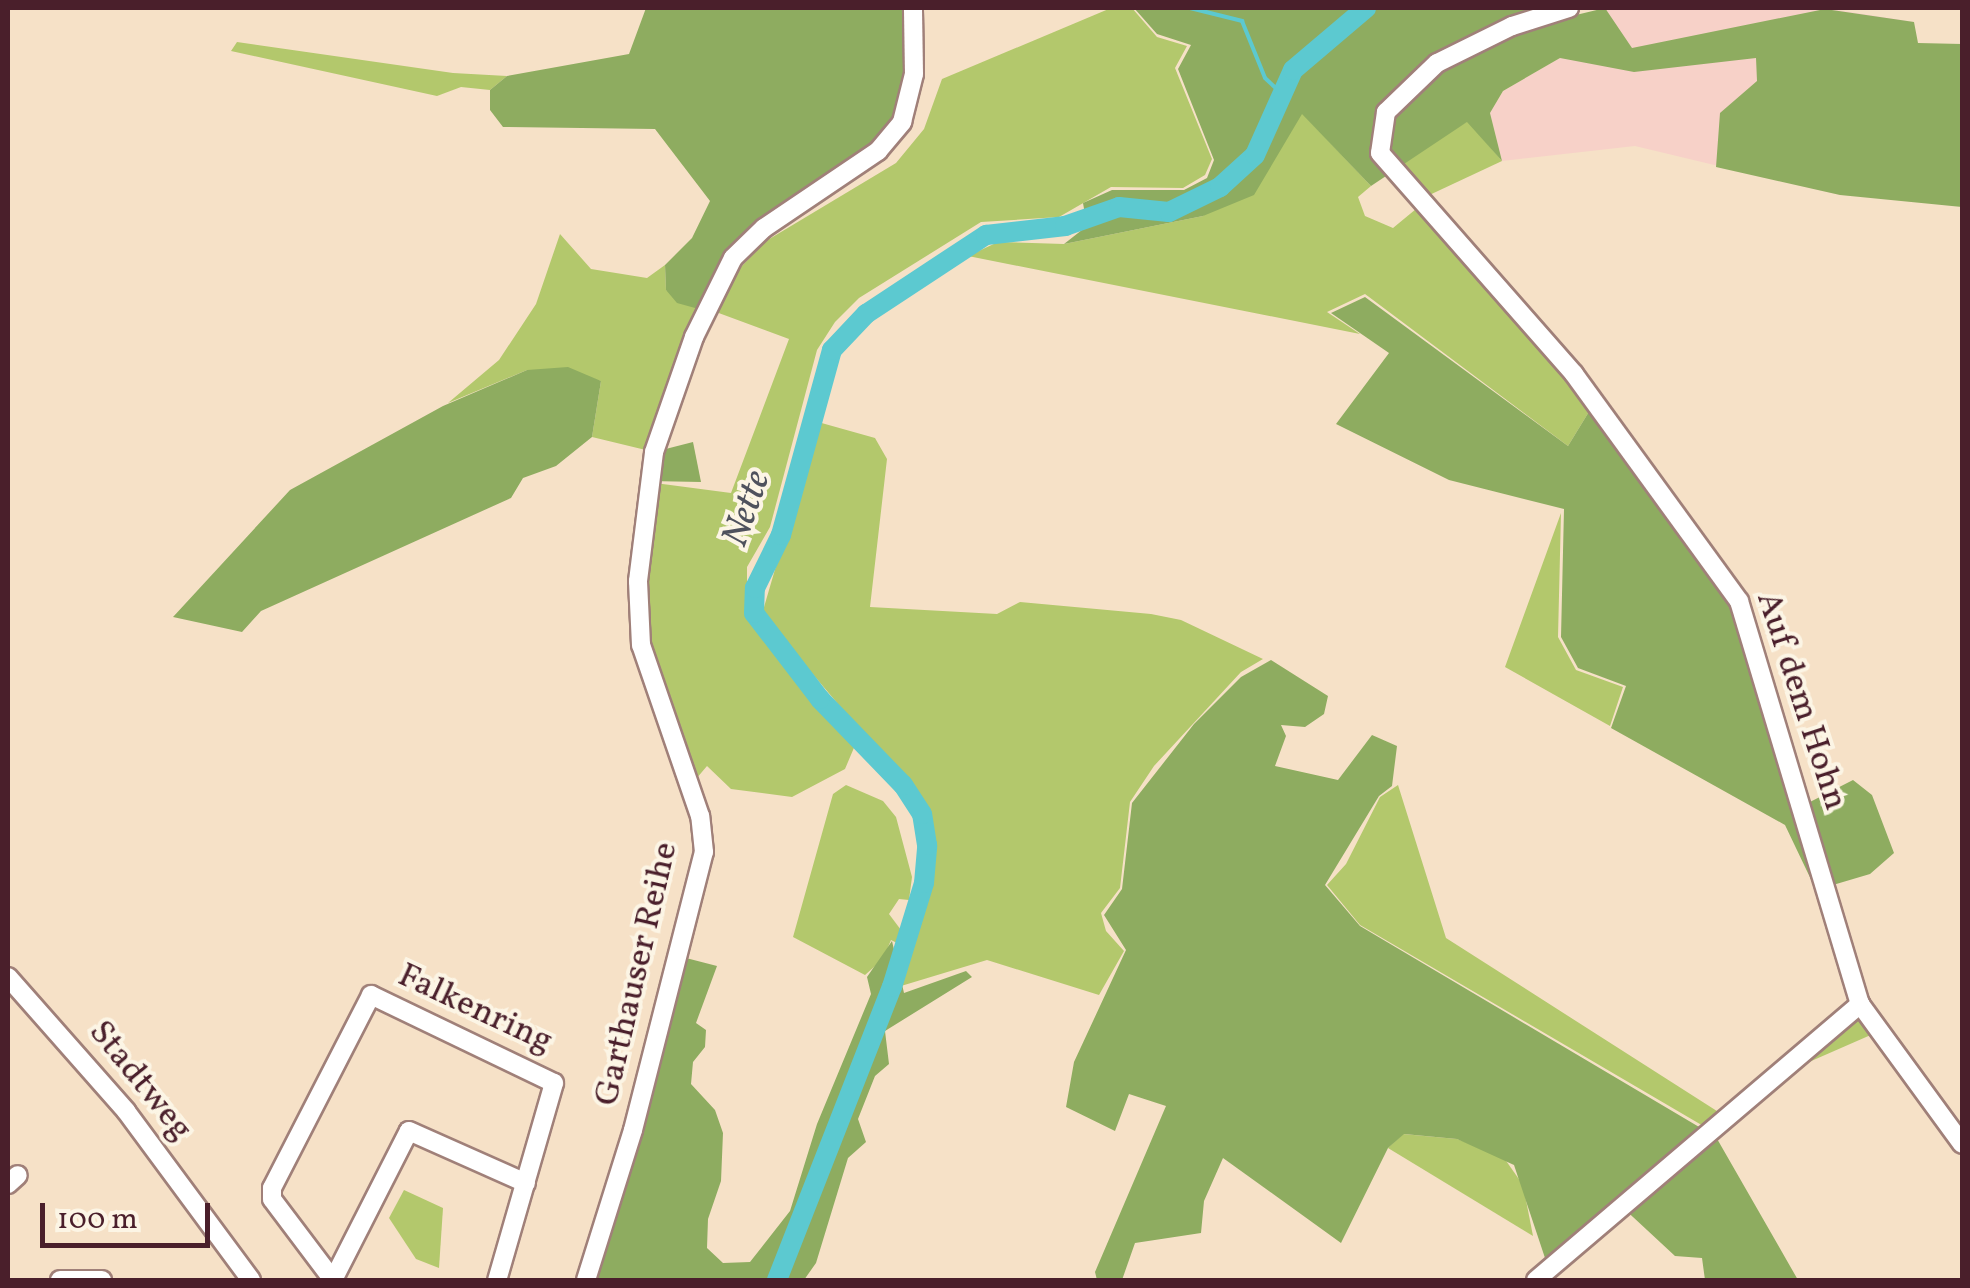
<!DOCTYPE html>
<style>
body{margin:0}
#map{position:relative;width:1970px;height:1288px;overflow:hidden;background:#f6e1c7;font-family:Vollkorn,serif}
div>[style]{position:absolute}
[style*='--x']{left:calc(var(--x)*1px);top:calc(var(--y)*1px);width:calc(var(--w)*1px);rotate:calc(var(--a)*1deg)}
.built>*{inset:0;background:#f7d1c8}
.green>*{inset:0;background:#b3c86c}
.forest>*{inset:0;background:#8eac60}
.stream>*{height:4px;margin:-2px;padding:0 2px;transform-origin:2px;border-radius:2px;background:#5cc9d0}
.river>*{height:20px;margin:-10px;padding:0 10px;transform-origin:10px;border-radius:10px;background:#5cc9d0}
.roads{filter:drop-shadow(2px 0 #a08079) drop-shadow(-2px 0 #a08079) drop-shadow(0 2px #a08079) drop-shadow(0 -2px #a08079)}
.minor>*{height:18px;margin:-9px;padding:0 9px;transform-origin:9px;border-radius:9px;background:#fff}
span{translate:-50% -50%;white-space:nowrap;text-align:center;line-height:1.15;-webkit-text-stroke:8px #fcf5e5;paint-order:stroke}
.street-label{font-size:35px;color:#4a1f2b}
.water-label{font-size:38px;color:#4f525d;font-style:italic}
.frame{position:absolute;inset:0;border:10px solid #4a1f2b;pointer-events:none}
.scale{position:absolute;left:40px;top:1203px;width:170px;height:45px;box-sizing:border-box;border:5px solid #4a1f2b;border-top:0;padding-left:12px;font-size:30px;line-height:35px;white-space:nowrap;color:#4a1f2b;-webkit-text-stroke:8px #fcf5e5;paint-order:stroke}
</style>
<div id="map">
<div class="built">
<div style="clip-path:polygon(1598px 8px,1825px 8px,1914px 22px,1840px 195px,1635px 146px,1502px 161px,1490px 113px,1503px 91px,1560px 58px)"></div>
</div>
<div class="green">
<div style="clip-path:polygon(1111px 8px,1132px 8px,1157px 37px,1187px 46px,1175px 68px,1212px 159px,1205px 175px,1183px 188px,1111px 187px,1059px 217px,981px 222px,859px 298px,835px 322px,817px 350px,770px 527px,747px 567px,747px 617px,856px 743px,845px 769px,792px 797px,731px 789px,707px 766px,696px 779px,649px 645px,646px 602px,655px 483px,731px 493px,789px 339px,716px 312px,735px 273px,766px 241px,896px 163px,924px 129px,942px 79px)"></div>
<div style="clip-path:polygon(237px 42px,453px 73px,507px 76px,490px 90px,461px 87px,437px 96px,231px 51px)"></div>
<div style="clip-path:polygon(1302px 113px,1371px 186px,1358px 197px,1365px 216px,1393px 228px,1416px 209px,1566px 376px,1590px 410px,1568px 446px,1365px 294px,1327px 312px,1360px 334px,968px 256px,998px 242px,1064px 244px,1203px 216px)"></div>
<div style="clip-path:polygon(1468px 121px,1502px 161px,1423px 198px,1395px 165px)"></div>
<div style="clip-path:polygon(560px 234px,591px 269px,647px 278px,665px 265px,666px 290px,706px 311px,654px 452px,592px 437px,601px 381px,527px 370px,448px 403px,499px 360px,536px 304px)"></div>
<div style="clip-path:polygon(818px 422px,875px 438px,887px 459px,870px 607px,997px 614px,1020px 602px,1151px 614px,1181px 620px,1263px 659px,1241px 672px,1154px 766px,1130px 802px,1120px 888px,1101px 913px,1106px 931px,1124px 951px,1099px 995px,987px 960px,901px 986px,925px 905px,928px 826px,915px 795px,762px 614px)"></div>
<div style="clip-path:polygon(1561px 513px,1558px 637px,1576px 670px,1623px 687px,1610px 726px,1505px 667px)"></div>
<div style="clip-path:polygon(846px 785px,883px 801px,896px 817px,912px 877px,909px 900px,899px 899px,889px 914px,901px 930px,897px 943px,891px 940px,883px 959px,865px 975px,793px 937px,833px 794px)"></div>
<div style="clip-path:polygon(1398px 785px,1446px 938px,1720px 1113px,1705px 1127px,1360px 925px,1327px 885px,1346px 864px,1380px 797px)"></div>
<div style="clip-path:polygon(1856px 1017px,1873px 1034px,1793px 1069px)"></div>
<div style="clip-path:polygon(1403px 1134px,1457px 1139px,1502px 1155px,1523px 1185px,1533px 1236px,1388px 1148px)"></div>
<div style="clip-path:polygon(404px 1190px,443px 1208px,439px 1268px,416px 1259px,389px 1218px)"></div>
</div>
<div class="forest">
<div style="clip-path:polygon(646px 8px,913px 8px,902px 122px,764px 228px,706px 311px,677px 303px,666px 290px,665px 265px,692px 238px,710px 201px,655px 129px,503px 127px,490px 110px,490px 90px,507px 76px,629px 54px)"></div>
<div style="clip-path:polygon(1134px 8px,1547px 8px,1551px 21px,1605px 8px,1632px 48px,1825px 9px,1914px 22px,1918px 43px,1962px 44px,1962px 207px,1840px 195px,1716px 167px,1720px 113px,1757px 81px,1756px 58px,1634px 72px,1560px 58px,1503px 91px,1490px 113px,1502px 161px,1467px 122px,1371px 186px,1302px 114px,1254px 195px,1203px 216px,1064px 244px,1087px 226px,1083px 203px,1112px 190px,1184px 190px,1207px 178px,1214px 160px,1178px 69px,1191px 45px,1157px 34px)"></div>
<div style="clip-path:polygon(1365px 297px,1568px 446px,1590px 410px,1731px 600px,1808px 803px,1853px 780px,1872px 795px,1894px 853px,1870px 874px,1816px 890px,1785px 825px,1611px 728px,1626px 686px,1578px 668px,1561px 637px,1564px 509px,1449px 480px,1336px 424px,1389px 353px,1331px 313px)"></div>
<div style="clip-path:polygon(568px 367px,601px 381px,592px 437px,556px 466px,523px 478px,511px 498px,261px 611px,242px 632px,173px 617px,290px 490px,443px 406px,527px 370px)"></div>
<div style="clip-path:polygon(693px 442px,701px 482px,649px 481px,654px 452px)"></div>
<div style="clip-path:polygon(1271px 660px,1328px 696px,1324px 714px,1305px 727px,1281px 725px,1286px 736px,1275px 766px,1338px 780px,1372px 735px,1397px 746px,1392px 786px,1379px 796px,1325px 885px,1360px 926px,1716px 1137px,1798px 1280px,1705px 1280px,1702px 1258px,1675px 1256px,1619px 1204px,1546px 1261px,1514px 1165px,1457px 1139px,1404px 1134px,1388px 1148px,1341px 1243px,1223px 1158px,1204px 1201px,1201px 1233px,1135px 1243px,1122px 1280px,1097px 1280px,1095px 1272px,1166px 1106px,1129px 1094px,1115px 1131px,1066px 1107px,1074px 1062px,1126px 950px,1104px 915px,1122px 889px,1132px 803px,1194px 724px,1241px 677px)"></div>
<div style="clip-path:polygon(892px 941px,904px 993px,966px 971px,972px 977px,885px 1031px,889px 1064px,875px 1076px,858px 1119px,866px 1142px,848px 1158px,816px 1263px,804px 1280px,594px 1280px,686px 958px,717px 966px,696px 1023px,706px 1030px,705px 1047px,693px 1062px,691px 1084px,715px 1110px,723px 1133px,721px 1181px,708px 1219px,707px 1248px,723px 1263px,750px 1262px,790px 1211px,817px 1124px,871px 994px,867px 977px)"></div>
</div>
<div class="stream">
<div style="--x:1190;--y:8;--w:54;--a:14"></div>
<div style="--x:1242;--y:21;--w:61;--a:68"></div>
<div style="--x:1265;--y:78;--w:19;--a:43"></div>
</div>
<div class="river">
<div style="--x:777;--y:1280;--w:315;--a:-68.6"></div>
<div style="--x:892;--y:987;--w:109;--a:-72.9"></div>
<div style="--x:924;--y:883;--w:38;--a:-85"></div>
<div style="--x:927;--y:845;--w:31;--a:-99"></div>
<div style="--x:922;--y:814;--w:35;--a:-123"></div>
<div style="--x:903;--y:785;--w:120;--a:-134"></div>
<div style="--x:820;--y:699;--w:108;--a:-127.5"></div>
<div style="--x:754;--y:613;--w:25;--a:-88"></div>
<div style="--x:755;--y:588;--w:59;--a:-63.9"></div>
<div style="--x:781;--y:535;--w:192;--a:-74.6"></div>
<div style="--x:832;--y:350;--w:50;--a:-46.6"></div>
<div style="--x:866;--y:314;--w:144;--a:-33.4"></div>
<div style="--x:986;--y:235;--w:80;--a:-6.5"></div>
<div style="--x:1065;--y:226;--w:57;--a:-19.4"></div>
<div style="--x:1119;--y:207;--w:50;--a:5.7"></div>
<div style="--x:1169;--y:212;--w:57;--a:-26.1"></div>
<div style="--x:1220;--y:187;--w:47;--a:-42.4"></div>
<div style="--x:1255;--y:155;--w:93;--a:-65.9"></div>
<div style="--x:1293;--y:70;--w:96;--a:-40.3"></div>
</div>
<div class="roads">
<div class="minor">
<div style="--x:1569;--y:8;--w:60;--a:162.5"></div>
<div style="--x:1512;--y:26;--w:84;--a:153.7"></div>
<div style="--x:1437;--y:63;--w:71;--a:136.1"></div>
<div style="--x:1386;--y:112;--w:41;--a:98.3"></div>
<div style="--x:1380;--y:153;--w:294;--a:48.7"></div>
<div style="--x:1574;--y:374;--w:281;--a:54"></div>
<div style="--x:1739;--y:601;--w:421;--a:73.3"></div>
<div style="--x:1860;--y:1004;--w:173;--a:53.9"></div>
<div style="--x:8;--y:977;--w:179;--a:48.6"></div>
<div style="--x:126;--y:1111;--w:210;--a:53.5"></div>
<div style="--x:8;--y:1184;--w:13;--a:-42"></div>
<div style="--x:60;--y:1280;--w:42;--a:0"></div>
<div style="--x:333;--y:1280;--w:101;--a:-127"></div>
<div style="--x:272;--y:1199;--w:11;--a:-90"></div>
<div style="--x:272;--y:1188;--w:217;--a:-62.8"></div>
<div style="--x:371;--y:995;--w:203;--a:25.7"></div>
<div style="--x:554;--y:1083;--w:205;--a:106.1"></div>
<div style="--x:333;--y:1280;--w:167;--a:-63"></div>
<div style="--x:409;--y:1131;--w:128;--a:24"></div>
<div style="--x:586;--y:1280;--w:157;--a:-72.6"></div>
<div style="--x:633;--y:1130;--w:287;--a:-75.7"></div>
<div style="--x:704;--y:852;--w:36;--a:-96"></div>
<div style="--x:700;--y:816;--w:181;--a:-109"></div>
<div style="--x:641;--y:645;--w:64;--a:-92.7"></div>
<div style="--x:638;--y:581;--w:130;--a:-82.9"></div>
<div style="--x:654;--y:452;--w:122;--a:-70.8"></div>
<div style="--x:694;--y:337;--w:88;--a:-63.7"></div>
<div style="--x:733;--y:258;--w:43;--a:-44.1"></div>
<div style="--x:764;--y:228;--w:138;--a:-34"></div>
<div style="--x:878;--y:151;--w:38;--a:-50"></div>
<div style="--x:902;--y:122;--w:49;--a:-76"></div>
<div style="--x:914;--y:74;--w:66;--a:-90.9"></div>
<div style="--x:1536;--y:1280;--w:426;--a:-40.4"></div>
</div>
</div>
<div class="street-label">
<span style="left:1801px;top:701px;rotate:72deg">Auf dem Hohn</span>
<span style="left:637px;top:974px;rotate:-77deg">Garthauser Reihe</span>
<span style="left:475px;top:1009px;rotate:25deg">Falkenring</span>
<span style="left:140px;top:1081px;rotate:51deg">Stadtweg</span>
</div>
<div class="water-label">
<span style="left:748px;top:509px;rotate:-71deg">Nette</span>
</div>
<div class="frame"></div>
<div class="scale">100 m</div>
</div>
